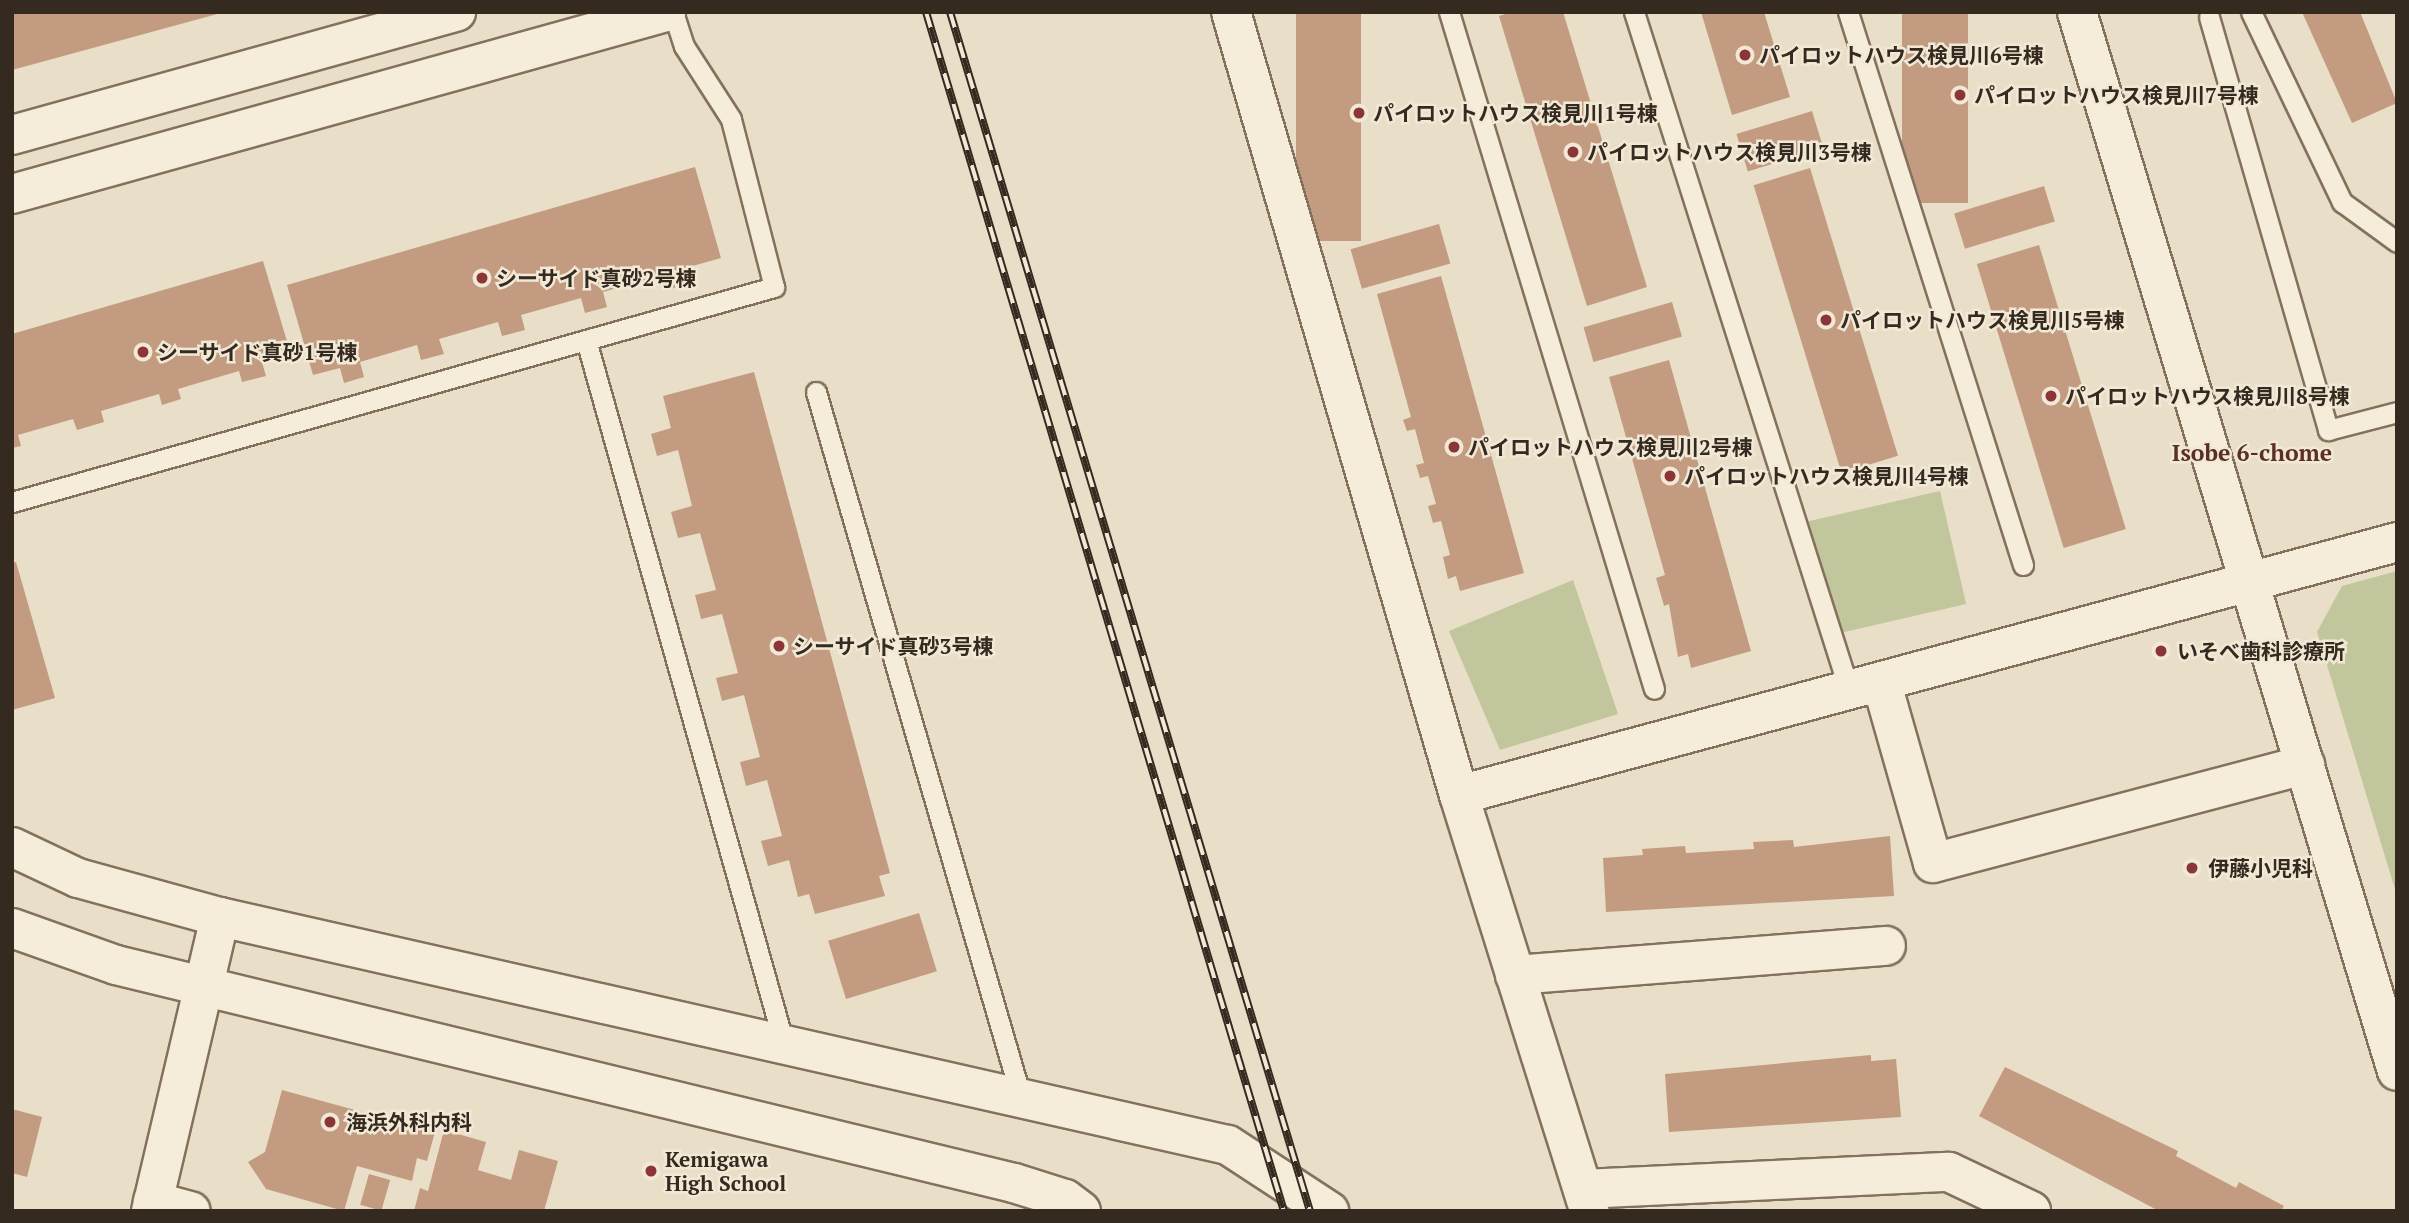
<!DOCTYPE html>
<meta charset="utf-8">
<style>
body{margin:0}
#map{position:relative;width:2409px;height:1223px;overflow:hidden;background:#e9dec7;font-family:"PT Serif","Noto Sans JP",serif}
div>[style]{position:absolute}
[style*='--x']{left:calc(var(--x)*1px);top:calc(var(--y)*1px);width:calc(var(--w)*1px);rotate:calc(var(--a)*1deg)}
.green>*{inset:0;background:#c2c69c;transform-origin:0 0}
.building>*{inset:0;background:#c39b81;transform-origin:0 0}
.roads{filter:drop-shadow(2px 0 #83715e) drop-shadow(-2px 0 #83715e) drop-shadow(0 2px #83715e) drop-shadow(0 -2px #83715e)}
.lane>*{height:19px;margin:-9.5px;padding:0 9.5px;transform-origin:9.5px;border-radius:9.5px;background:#f5ecd9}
.street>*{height:38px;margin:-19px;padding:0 19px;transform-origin:19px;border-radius:19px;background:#f5ecd9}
.secondary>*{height:38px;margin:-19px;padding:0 19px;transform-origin:19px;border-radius:19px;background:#f5ecd9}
.rail>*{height:8px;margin-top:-4px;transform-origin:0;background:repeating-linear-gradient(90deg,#f1e9d6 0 16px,#352a20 0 32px);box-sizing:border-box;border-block:2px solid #352a20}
.dots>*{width:19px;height:19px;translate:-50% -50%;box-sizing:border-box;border:4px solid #f1e9d6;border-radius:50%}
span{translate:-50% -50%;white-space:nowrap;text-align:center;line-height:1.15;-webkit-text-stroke:5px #f1e9d6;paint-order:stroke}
.poi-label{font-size:21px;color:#352a20;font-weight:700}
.left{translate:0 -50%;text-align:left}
.neighbourhood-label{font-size:23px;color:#5c2f25;font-weight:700}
.frame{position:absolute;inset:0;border:14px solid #352a20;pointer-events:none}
</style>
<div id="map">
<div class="green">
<div style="left:1940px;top:491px;width:116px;height:136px;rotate:77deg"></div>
<div style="clip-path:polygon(2397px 571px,2397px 896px,2317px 632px,2342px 586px)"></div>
<div style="clip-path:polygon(1573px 580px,1618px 714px,1500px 750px,1449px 631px)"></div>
</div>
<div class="building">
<div style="clip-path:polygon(12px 12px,220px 12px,221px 13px,12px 70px)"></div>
<div style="left:1296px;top:12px;width:65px;height:229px"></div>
<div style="clip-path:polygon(1512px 12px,1563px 12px,1647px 287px,1587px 306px,1499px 16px)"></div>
<div style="clip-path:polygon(1701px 12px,1764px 12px,1790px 97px,1732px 115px)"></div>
<div style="left:1902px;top:12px;width:66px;height:191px"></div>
<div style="clip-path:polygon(2302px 12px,2360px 12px,2397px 103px,2352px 123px)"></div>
<div style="left:1812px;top:111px;width:39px;height:79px;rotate:73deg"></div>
<div style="clip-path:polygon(695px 167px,721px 258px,689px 267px,694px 282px,670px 289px,665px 274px,603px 292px,607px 307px,585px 313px,581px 298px,521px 315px,525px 330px,502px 336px,498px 322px,439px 339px,444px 354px,421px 360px,417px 345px,360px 362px,364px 377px,344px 383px,340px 368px,313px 375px,287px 285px)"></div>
<div style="left:1810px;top:168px;width:301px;height:59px;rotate:73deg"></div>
<div style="left:2044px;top:186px;width:37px;height:94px;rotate:73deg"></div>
<div style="left:1439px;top:224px;width:41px;height:92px;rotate:74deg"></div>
<div style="left:2039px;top:245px;width:297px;height:65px;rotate:73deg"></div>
<div style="clip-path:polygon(263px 261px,289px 348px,260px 356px,266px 376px,242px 382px,239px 371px,178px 389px,181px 399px,162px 405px,159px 394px,101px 411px,104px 422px,77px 430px,73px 419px,18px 435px,21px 446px,12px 448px,12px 334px)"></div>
<div style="clip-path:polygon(1441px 276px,1524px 573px,1460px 591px,1456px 576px,1448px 579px,1443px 557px,1450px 555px,1441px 521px,1433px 523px,1428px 506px,1436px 504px,1428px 476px,1420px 478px,1416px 465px,1424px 463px,1415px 429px,1407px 431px,1403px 420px,1411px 417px,1377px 294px)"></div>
<div style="left:1672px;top:302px;width:36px;height:92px;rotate:74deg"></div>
<div style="clip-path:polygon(1669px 360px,1751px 651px,1691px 668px,1688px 654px,1678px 657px,1669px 604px,1664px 606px,1656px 578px,1665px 575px,1609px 377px)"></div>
<div style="clip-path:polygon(754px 372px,890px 873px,879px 876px,885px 896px,815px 914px,809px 894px,798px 897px,789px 860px,768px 866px,761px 841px,782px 836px,767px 780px,746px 786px,740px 762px,760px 757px,744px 695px,722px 701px,716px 678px,738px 673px,722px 614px,701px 619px,695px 595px,716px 590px,700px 533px,678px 538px,671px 512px,692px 506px,678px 450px,657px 456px,651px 434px,671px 428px,663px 396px)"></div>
<div style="clip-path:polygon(16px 562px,55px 698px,12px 710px,12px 563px)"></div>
<div style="clip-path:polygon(1890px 836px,1894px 896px,1606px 912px,1603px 858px,1643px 855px,1642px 849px,1685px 846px,1686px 853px,1754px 849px,1753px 842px,1793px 840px,1794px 847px)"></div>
<div style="left:919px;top:913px;width:61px;height:95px;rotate:73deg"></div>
<div style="clip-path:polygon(1871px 1055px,1871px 1061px,1896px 1059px,1901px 1117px,1669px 1132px,1665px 1074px)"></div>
<div style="clip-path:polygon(2005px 1067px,2178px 1151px,2176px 1156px,2236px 1188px,2239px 1182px,2284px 1206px,2281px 1211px,2159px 1211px,1979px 1116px)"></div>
<div style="clip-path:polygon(282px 1090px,435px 1132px,427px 1161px,417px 1158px,412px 1181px,357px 1166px,344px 1211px,266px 1189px,248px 1162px,265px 1152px)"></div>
<div style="clip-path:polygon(12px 1109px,42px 1117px,27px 1177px,12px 1173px)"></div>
<div style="clip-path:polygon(444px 1130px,486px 1142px,478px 1170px,511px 1180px,519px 1150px,558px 1161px,544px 1211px,414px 1211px,420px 1188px,428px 1191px)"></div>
<div style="left:369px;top:1174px;width:22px;height:32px;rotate:16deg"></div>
</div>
<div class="roads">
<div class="lane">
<div style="--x:1449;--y:12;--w:707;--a:73.15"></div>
<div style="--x:1634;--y:12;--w:714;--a:72.4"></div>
<div style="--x:1848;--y:12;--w:580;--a:72.44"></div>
<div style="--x:2251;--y:12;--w:211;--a:64.4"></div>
<div style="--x:2342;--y:202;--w:68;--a:36"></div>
<div style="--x:2209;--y:17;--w:430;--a:73.9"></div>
<div style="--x:2328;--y:430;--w:71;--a:-14.6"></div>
<div style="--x:586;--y:340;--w:731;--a:74.29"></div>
<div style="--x:816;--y:392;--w:734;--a:73.79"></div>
<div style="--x:12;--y:502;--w:792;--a:-15.76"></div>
<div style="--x:774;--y:287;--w:173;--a:-104.4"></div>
<div style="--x:731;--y:119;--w:87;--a:-122.8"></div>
<div style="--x:684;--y:46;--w:36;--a:-108"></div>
</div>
<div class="street">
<div style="--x:1882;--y:684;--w:186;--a:74.1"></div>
<div style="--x:1933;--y:863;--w:385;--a:-14.8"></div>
<div style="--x:1459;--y:795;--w:436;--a:72.6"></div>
<div style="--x:1515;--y:975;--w:372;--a:-4.5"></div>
<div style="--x:1583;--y:1189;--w:366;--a:-2.7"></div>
<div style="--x:1949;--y:1172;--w:91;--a:25.4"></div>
<div style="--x:153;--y:1201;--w:39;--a:15"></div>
</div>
<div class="secondary">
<div style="--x:1231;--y:12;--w:816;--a:73.77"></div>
<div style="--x:1459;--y:795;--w:972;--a:-15.09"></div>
<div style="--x:2077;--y:12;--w:1106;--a:73.19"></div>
<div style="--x:12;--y:135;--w:461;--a:-15.5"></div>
<div style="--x:12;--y:194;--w:679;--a:-15.55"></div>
<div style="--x:12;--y:847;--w:73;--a:25.2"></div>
<div style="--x:78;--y:878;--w:147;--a:15.4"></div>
<div style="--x:220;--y:917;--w:1033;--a:12.75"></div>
<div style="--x:1228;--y:1145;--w:121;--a:33.2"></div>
<div style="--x:12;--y:928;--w:110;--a:19.6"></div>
<div style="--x:116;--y:965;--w:924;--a:13.65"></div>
<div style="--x:1014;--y:1183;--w:53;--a:17.4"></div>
<div style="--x:1065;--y:1199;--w:20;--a:37"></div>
<div style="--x:151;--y:1211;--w:302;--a:-76.8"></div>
</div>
</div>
<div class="rail">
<div style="--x:926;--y:12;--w:1251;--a:73.38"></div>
<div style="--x:950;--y:12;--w:1252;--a:73.29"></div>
</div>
<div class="dots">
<div style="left:1745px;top:55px;background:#8b3537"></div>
<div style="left:1960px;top:95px;background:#8b3537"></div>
<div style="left:1359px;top:113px;background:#8b3537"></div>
<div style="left:1573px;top:152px;background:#8b3537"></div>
<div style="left:482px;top:278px;background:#8b3537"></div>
<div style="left:1826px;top:320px;background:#8b3537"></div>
<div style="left:143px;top:352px;background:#8b3537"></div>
<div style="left:2051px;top:396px;background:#8b3537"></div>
<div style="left:1454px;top:447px;background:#8b3537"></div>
<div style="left:1670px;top:476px;background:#8b3537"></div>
<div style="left:779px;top:646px;background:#8b3537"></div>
<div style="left:2161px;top:651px;background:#8b3537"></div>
<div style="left:2192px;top:868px;background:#8b3537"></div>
<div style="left:330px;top:1122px;background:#8b3537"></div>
<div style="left:651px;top:1171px;background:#8b3537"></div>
</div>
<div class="poi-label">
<span class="left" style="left:1759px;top:55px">パイロットハウス検見川6号棟</span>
<span class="left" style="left:1974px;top:95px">パイロットハウス検見川7号棟</span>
<span class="left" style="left:1373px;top:113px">パイロットハウス検見川1号棟</span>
<span class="left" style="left:1587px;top:152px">パイロットハウス検見川3号棟</span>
<span class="left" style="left:496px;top:278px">シーサイド真砂2号棟</span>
<span class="left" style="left:1840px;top:320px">パイロットハウス検見川5号棟</span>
<span class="left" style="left:157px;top:352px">シーサイド真砂1号棟</span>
<span class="left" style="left:2065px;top:396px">パイロットハウス検見川8号棟</span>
<span class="left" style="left:1468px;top:447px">パイロットハウス検見川2号棟</span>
<span class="left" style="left:1684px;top:476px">パイロットハウス検見川4号棟</span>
<span class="left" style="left:793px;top:646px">シーサイド真砂3号棟</span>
<span class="left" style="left:2177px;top:651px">いそべ歯科診療所</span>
<span class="left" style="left:2208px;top:868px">伊藤小児科</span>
<span class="left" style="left:346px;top:1122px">海浜外科内科</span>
<span class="left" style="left:665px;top:1171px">Kemigawa<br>High School</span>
</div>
<div class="neighbourhood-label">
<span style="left:2252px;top:453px">Isobe 6-chome</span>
</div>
<div class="frame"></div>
</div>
